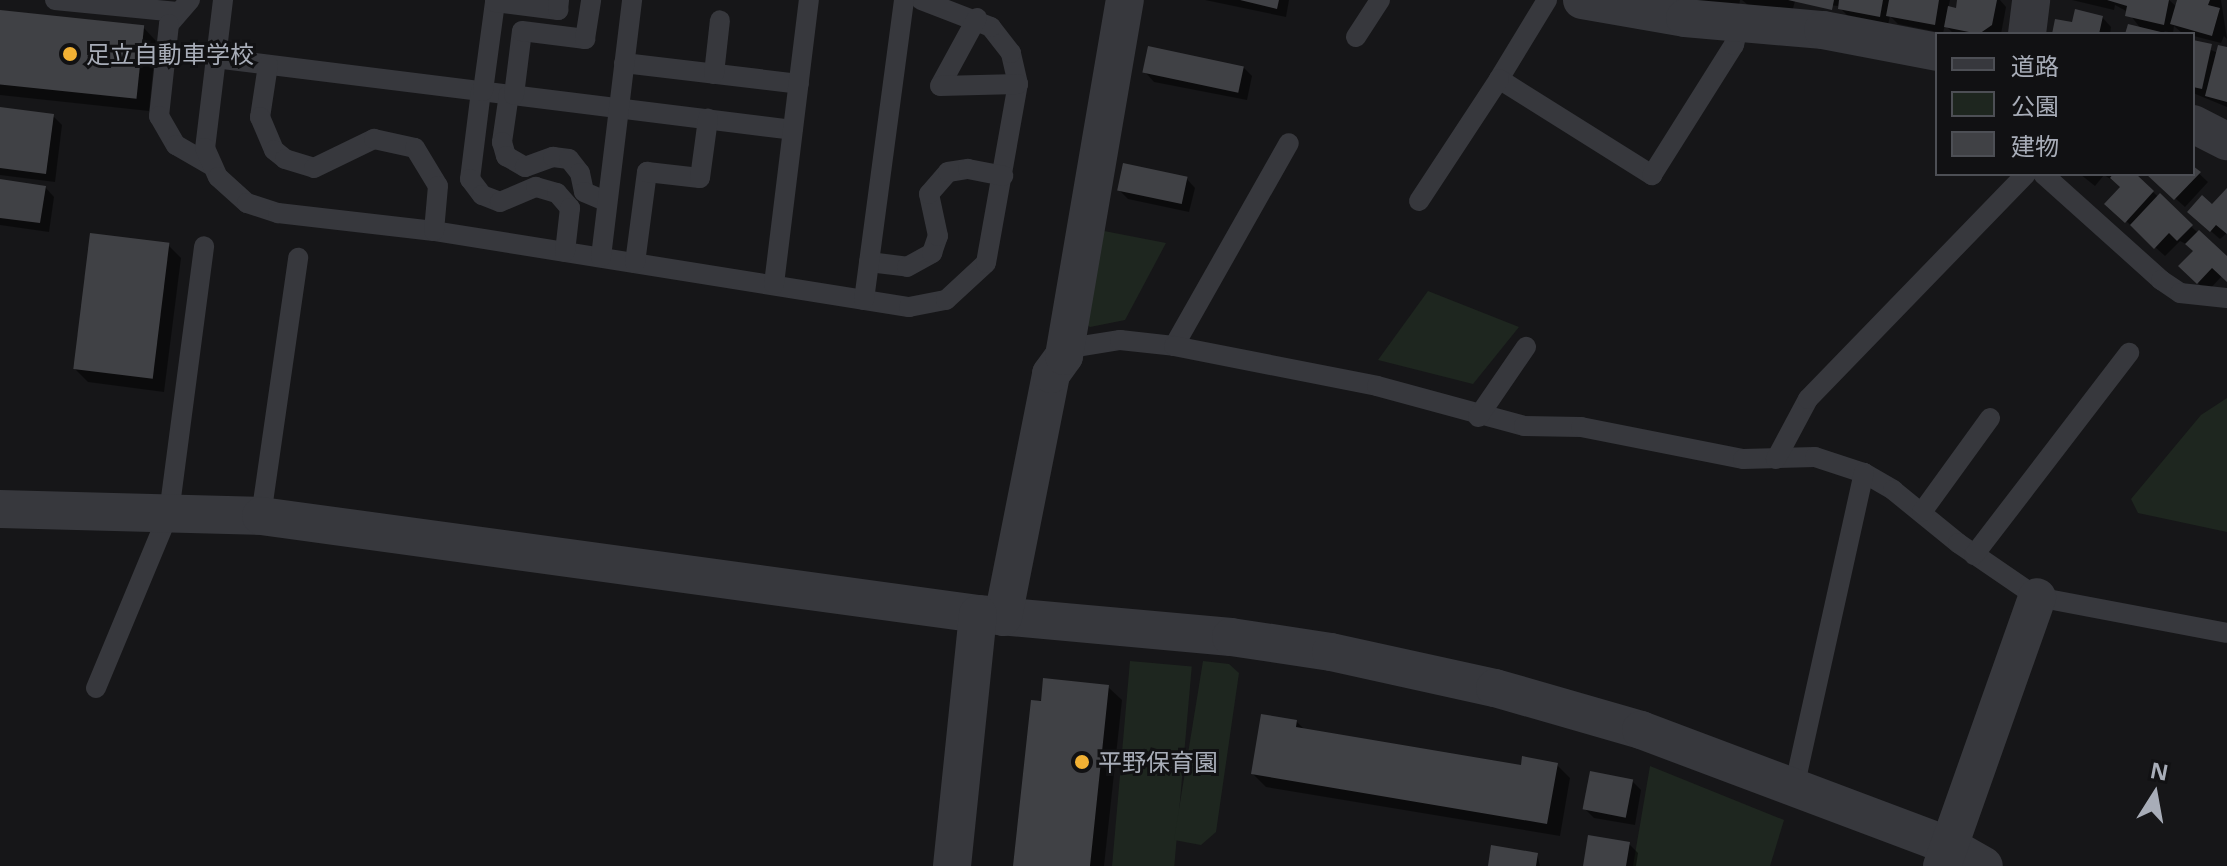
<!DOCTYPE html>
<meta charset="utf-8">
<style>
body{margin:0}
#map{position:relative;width:2227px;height:866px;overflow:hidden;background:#161618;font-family:"Open Sans","Noto Sans JP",sans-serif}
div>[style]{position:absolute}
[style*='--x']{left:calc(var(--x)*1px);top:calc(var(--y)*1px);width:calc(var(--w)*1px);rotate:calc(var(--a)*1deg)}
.green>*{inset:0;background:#1e261f;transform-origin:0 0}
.shadow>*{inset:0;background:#0007}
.building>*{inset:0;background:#404145;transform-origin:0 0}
.lane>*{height:20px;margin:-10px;padding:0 10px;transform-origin:10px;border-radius:10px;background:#37383d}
.street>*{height:38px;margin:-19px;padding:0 19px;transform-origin:19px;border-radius:19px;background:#37383d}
.dots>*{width:22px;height:22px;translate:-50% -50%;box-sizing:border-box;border:4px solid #111113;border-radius:50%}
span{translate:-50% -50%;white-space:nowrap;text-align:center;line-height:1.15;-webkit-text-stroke:6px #111113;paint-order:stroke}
.poi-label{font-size:24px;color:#a8adb8}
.left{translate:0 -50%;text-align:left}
.legend{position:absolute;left:1935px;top:32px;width:260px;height:144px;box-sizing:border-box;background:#111113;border:2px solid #4d4f55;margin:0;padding:10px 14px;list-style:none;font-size:24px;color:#a8adb8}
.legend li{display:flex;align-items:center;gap:16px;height:40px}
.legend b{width:40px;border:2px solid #4d4f55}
.north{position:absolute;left:2115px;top:754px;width:80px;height:80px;-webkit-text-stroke:6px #111113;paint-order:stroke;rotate:11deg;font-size:22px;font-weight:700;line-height:32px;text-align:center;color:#a8adb8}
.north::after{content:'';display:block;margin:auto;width:28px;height:36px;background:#a8adb8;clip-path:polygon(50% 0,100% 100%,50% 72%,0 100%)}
</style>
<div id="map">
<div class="green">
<div style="clip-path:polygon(1099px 230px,1166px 243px,1125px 320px,1090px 327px,1082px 321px)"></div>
<div style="clip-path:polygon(1428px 291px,1519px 327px,1473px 384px,1378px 360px)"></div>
<div style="clip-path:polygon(2227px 398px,2227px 532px,2138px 513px,2131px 499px,2201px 415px)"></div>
<div style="left:1130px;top:661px;width:62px;height:206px;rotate:5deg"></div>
<div style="clip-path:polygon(1203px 661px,1229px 664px,1239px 673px,1216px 832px,1201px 845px,1174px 840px)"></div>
<div style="clip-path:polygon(1650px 766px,1784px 820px,1770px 866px,1633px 866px)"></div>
</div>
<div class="shadow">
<div style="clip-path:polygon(1205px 0,1289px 0,1286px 17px)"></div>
<div style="clip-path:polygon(1692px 0,1740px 0,1739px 7px)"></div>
<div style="clip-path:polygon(1742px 0,1950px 0,1948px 9px,1957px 10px,1959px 0,2000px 0,2006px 7px,2001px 34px,1954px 34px,1945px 25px,1943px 33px,1898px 24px,1890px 16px,1888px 25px,1849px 17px,1838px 6px,1795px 1px,1792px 12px,1748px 5px)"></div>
<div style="clip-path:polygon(2072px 0,2169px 0,2177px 7px,2179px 0,2221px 0,2227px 39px,2224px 36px,2221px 43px,2182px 33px,2174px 26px,2173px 33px,2164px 31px,2167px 34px,2128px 34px,2141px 29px,2128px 12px,2115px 5px,2114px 10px)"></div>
<div style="clip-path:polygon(0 12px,143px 27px,156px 41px,149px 111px,0 95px)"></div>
<div style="clip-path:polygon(2102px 17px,2111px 27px,2110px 34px,2054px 34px)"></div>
<div style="clip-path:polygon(2193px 42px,2218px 53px,2227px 49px,2227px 107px,2193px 93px)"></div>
<div style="clip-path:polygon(1243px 67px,1252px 76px,1247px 100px,1154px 82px,1145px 72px)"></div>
<div style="clip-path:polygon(0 109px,53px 116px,62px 125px,55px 182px,0 175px)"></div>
<div style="clip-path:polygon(2193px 168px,2208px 182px,2185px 207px,2148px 174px,2193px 174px)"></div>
<div style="clip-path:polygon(2080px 174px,2133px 174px,2227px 259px,2227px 280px,2222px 276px,2207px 292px,2181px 266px,2195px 251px,2190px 246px,2180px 241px,2165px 256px,2107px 204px,2123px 187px,2104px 175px,2095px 186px)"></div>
<div style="clip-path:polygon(1186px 178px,1195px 188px,1189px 212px,1128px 199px,1119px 190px)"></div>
<div style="clip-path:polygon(0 181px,45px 187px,54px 197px,49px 232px,0 225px)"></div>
<div style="clip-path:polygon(2227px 191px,2227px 233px,2220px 239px,2199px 221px)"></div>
<div style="clip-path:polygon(168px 245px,181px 258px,164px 392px,88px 382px,74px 368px)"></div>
<div style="clip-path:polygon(1108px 687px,1122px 700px,1104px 866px,1015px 866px,1033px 702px)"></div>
<div style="clip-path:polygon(1296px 721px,1306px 731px,1523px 767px,1557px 765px,1570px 778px,1560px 836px,1266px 787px,1253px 774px)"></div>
<div style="clip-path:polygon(1632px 781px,1641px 790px,1635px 825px,1594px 818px,1585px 809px)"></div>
<div style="clip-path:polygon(1629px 844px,1638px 853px,1636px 866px,1585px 866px)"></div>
<div style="clip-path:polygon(1537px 854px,1540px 866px,1490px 866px)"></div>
</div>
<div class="building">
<div style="clip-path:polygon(1240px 0,1279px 0,1277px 9px)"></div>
<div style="clip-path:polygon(1788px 0,1834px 0,1832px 10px)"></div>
<div style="clip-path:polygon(1839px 0,1883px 0,1880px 17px,1838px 9px)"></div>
<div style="clip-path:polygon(1889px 0,1939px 0,1935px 25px,1886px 16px)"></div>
<div style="clip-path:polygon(1957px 0,1997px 0,1992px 25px,1979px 34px,1944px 27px,1948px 6px,1956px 8px)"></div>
<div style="clip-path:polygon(2107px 0,2169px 0,2164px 25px,2125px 16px,2127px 6px)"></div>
<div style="clip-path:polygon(2177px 0,2210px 0,2208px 5px,2220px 8px,2212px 36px,2170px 24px)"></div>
<div style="clip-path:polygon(2075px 9px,2103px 16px,2099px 34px,2052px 34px,2055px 19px,2072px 22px)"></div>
<div style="left:0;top:10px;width:145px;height:74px;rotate:6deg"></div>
<div style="clip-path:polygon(2128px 24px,2165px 33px,2164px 34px,2125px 34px)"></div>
<div style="clip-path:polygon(2193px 40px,2212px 44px,2202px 89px,2193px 87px)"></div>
<div style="clip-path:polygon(2218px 45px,2227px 47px,2227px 102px,2205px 96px)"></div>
<div style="left:1148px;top:46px;width:98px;height:27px;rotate:12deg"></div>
<div style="clip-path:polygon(0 107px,54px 114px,46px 174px,0 168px)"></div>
<div style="left:1123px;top:163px;width:66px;height:28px;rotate:12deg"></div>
<div style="clip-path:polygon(2193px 166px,2201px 172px,2174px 200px,2146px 174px,2193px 174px)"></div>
<div style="clip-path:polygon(2113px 174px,2136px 174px,2154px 191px,2125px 223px,2104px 204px,2120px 187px,2110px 178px)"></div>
<div style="clip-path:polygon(0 179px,46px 186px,40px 223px,0 218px)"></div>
<div style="clip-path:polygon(2227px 188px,2227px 234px,2216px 225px,2210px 232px,2187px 212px,2202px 195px,2212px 204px)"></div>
<div style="clip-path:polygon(2160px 193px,2193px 225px,2177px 241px,2169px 233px,2154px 249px,2130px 225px)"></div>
<div style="clip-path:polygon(2199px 230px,2227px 256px,2227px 282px,2212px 268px,2197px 284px,2178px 266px,2193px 251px,2185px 244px)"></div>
<div style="left:90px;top:233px;width:80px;height:137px;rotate:7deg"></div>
<div style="clip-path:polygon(1043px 678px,1109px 685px,1090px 866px,1013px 866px,1031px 700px,1041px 701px)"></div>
<div style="clip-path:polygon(1261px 714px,1297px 720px,1296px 727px,1521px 765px,1522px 756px,1558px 763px,1547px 824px,1251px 774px)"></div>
<div style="left:1590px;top:771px;width:44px;height:39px;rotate:11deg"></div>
<div style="clip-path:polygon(1588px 835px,1630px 842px,1626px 866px,1583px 866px)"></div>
<div style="clip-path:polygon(1491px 845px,1538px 853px,1536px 866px,1488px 866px)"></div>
</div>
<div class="lane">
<div style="--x:55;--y:0;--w:123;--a:5.6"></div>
<div style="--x:190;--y:0;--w:32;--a:131"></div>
<div style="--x:169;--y:24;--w:93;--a:96.2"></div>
<div style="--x:159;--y:116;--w:34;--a:60"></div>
<div style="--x:176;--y:145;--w:39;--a:30"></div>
<div style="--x:223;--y:0;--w:149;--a:96.9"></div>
<div style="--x:205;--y:148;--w:32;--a:66"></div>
<div style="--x:218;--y:177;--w:39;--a:42"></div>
<div style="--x:247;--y:203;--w:33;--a:18"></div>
<div style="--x:278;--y:213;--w:157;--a:6.6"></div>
<div style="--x:434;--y:231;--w:481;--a:9.1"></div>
<div style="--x:909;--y:307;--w:38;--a:-11"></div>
<div style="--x:946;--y:300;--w:54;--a:-42.8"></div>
<div style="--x:986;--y:263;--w:182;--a:-79.9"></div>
<div style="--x:1018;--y:84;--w:32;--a:-103"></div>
<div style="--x:1011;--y:53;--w:33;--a:-128"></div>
<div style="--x:991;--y:27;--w:75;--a:-158.9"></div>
<div style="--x:1547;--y:0;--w:92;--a:121.3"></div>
<div style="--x:1499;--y:79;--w:181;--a:32.1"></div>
<div style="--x:1652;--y:175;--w:154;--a:-57.8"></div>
<div style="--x:1734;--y:45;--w:23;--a:-77"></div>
<div style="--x:977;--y:18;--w:77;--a:118.6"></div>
<div style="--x:940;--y:86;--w:78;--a:-1.5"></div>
<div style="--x:1356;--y:37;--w:44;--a:-57"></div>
<div style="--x:215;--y:58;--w:582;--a:7.1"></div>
<div style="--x:624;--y:63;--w:176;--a:6.8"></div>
<div style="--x:268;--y:65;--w:53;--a:98.7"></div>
<div style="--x:260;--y:117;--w:36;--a:67"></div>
<div style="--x:274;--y:150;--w:14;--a:39"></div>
<div style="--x:285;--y:159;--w:30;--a:17"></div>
<div style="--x:314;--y:168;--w:67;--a:-25.8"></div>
<div style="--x:374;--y:139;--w:42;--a:12.4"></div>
<div style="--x:415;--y:148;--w:44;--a:58.8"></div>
<div style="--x:438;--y:186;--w:45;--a:95.1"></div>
<div style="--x:714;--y:74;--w:54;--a:-83.7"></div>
<div style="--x:481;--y:91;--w:89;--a:97.1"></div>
<div style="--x:470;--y:179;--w:20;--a:53"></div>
<div style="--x:482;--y:195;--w:19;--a:21"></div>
<div style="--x:500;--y:202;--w:39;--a:-23"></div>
<div style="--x:536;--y:187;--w:22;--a:16"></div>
<div style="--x:557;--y:193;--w:20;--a:49"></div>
<div style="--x:570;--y:208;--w:44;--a:96.5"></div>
<div style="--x:483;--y:91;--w:90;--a:-82.3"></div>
<div style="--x:495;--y:2;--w:64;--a:7.2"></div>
<div style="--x:558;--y:10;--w:10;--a:-84"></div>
<div style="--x:509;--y:94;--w:49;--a:98.3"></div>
<div style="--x:502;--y:142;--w:15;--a:74"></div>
<div style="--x:506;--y:156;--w:22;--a:30"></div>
<div style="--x:525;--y:167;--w:30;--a:-20"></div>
<div style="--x:553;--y:157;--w:16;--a:7"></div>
<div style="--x:569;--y:159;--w:18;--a:52"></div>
<div style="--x:580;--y:173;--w:19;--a:78"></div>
<div style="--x:584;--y:192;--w:25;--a:23"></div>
<div style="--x:514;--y:95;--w:64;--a:-82.9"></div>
<div style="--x:522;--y:31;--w:64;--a:7.2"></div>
<div style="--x:585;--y:39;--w:39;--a:-81"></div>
<div style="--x:2043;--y:174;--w:159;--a:41.9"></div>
<div style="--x:2161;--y:280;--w:23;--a:34"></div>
<div style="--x:2180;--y:293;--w:47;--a:6.1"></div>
<div style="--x:1419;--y:201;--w:146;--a:-56.7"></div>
<div style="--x:601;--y:257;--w:259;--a:-83.1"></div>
<div style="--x:869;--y:262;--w:38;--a:7"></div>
<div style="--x:907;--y:267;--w:29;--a:-29"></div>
<div style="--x:932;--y:253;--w:18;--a:-71"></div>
<div style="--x:938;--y:236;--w:43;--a:-102.1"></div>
<div style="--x:929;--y:194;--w:29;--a:-49"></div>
<div style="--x:948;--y:172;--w:20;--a:-9"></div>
<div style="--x:968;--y:169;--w:36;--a:11"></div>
<div style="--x:635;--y:263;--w:92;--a:-82.5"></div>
<div style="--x:647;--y:172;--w:53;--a:6.5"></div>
<div style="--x:700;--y:178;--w:60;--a:-82.3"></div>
<div style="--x:774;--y:284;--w:286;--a:-83"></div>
<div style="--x:864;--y:300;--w:303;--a:-82.4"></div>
<div style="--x:1174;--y:346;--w:233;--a:-60.5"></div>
<div style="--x:1064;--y:356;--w:15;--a:-37"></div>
<div style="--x:1076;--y:347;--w:45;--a:-9"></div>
<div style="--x:1120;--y:340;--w:54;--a:6.3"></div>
<div style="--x:1174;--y:346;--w:207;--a:11.1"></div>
<div style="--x:1377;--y:386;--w:152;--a:15.2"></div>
<div style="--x:1524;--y:426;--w:57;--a:1"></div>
<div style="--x:1581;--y:427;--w:165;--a:11.2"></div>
<div style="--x:1743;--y:459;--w:72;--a:-1.6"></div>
<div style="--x:1815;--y:457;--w:52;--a:18.1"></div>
<div style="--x:1864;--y:473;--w:34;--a:30"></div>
<div style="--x:1893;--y:490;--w:84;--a:39.2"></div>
<div style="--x:1958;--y:543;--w:96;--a:34.4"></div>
<div style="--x:2037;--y:597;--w:193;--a:10.7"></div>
<div style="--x:1478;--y:417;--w:85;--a:-55.6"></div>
<div style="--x:1776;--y:459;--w:68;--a:-61.9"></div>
<div style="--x:1808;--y:399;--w:313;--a:-45.9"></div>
<div style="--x:1922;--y:512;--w:116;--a:-54.1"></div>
<div style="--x:261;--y:516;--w:261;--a:-81.8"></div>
<div style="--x:1974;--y:555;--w:255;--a:-52.5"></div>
<div style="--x:96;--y:688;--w:190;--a:-67.4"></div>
<div style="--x:169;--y:513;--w:269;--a:-82.5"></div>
<div style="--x:1794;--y:788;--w:323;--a:-77.5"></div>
</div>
<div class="street">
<div style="--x:1582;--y:0;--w:105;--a:9.9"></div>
<div style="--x:1685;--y:18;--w:139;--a:5"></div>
<div style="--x:1823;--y:30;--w:116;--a:10.9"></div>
<div style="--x:2027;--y:34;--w:34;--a:-83"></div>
<div style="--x:2193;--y:124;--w:38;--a:27"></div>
<div style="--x:0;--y:509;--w:261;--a:1.5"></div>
<div style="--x:261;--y:516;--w:724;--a:7.78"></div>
<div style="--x:978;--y:614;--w:254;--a:5.2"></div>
<div style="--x:1231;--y:637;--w:101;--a:8.5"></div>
<div style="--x:1331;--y:652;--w:168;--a:12.4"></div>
<div style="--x:1495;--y:688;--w:152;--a:16"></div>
<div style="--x:1641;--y:730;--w:329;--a:20.6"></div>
<div style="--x:1949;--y:846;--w:40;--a:29.7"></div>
<div style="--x:1003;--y:617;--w:248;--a:-78.8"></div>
<div style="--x:1051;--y:374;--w:22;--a:-54"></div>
<div style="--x:1064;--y:356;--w:361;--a:-80.3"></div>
<div style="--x:952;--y:866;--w:253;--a:-84.1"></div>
<div style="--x:1942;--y:866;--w:285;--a:-70.5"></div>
</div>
<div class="dots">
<div style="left:70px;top:54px;background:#f2b134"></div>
<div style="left:1082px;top:762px;background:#f2b134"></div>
</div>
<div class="poi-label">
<span class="left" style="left:86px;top:54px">足立自動車学校</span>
<span class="left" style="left:1098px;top:762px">平野保育園</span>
</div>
<ul class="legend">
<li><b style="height:10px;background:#37383d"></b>道路</li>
<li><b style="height:22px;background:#1e261f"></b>公園</li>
<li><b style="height:22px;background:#404145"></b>建物</li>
</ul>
<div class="north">N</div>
</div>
